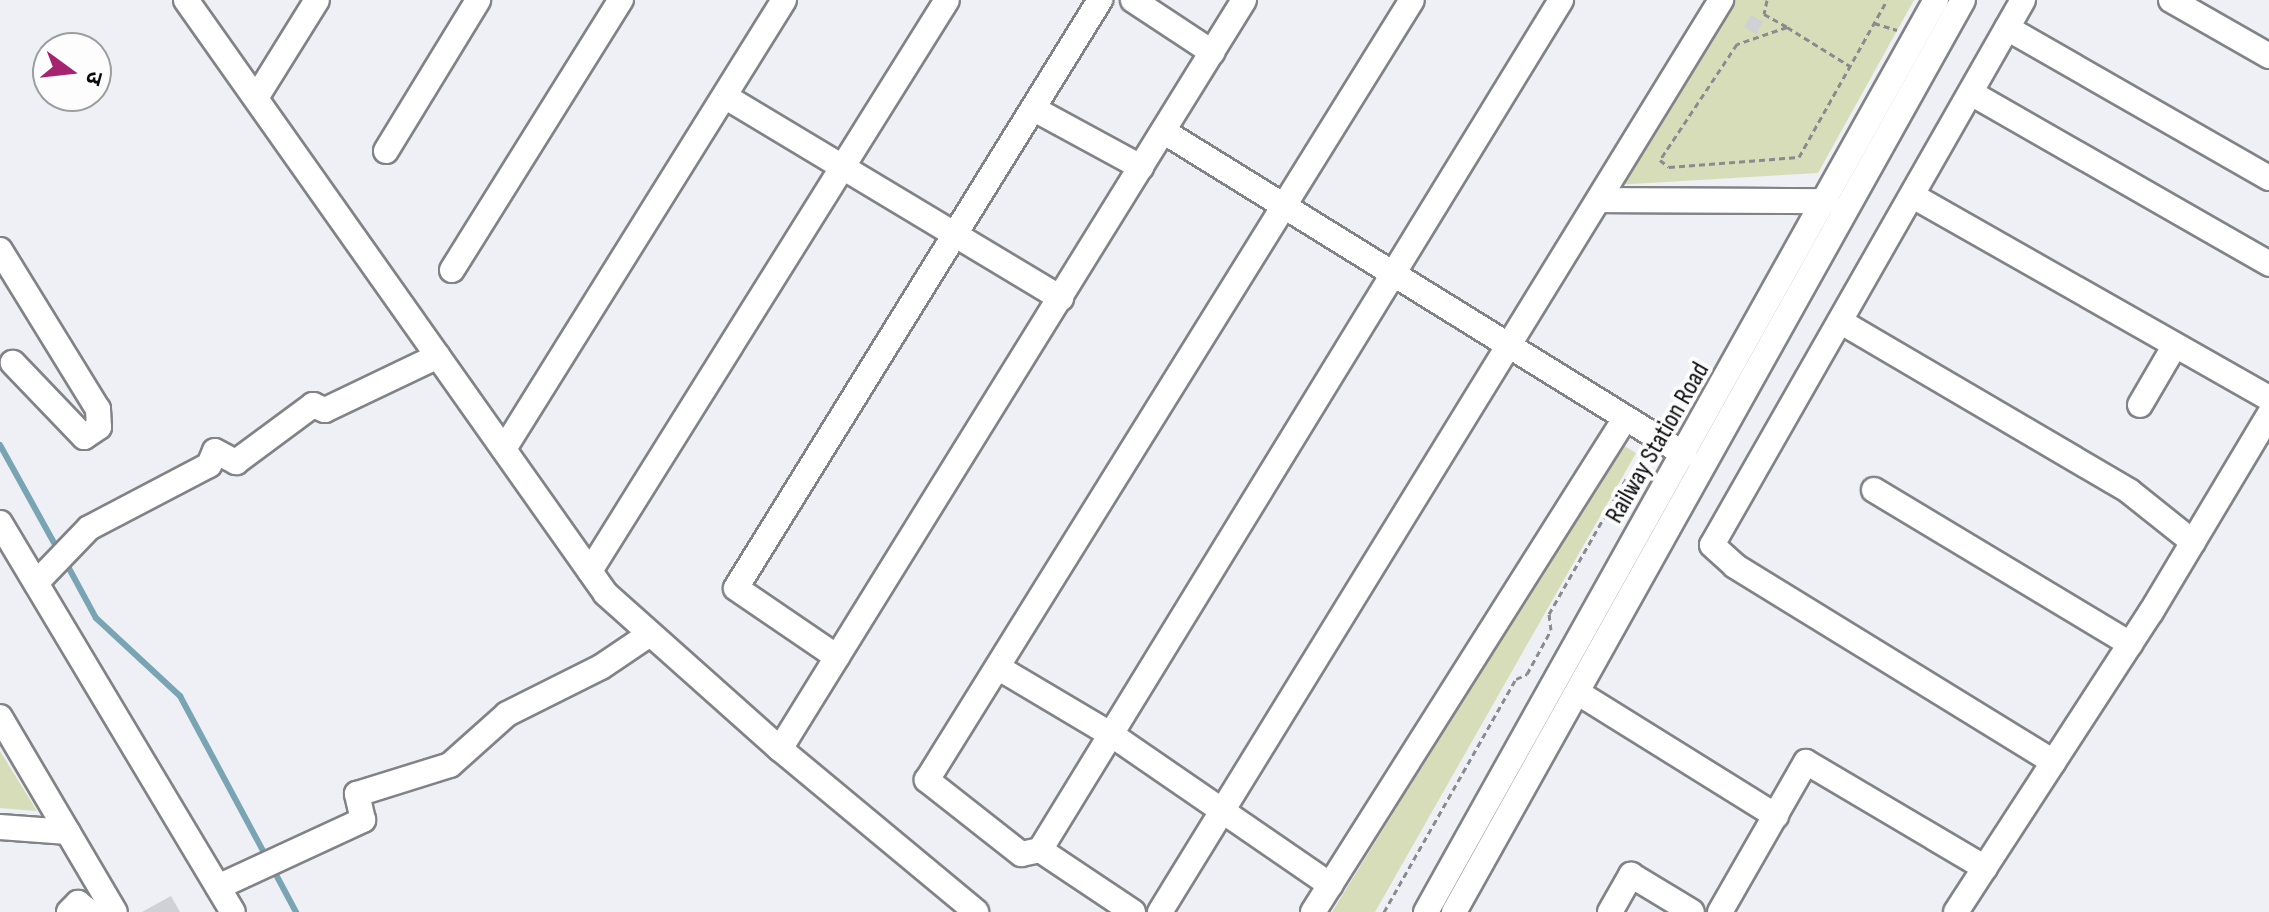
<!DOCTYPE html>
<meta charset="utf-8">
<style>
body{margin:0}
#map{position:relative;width:2269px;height:912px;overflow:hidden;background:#eef0f5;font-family:"Sofia Sans Condensed","Noto Sans Devanagari",sans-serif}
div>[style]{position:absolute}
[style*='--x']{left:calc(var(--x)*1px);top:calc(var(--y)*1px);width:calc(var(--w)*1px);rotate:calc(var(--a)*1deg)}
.green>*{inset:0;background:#d7ddb8}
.stream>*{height:6px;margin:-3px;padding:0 3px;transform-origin:3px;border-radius:3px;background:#78a4b3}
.building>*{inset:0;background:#ced1d5;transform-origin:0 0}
.path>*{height:3px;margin-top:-1.5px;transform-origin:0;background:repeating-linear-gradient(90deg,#898b8e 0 6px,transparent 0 10px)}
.roads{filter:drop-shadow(2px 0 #818387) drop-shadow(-2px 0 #818387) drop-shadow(0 2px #818387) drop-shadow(0 -2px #818387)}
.minor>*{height:24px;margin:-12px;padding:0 12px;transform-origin:12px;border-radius:12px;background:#fff}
span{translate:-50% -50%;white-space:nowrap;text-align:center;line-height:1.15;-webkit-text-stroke:8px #fdfdfe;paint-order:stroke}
.street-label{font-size:26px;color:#0b0c0e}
.north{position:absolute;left:32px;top:32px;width:80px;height:80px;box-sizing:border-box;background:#fdfdfe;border:2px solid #9c9d9e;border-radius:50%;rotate:105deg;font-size:22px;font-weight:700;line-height:32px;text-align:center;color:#0b0c0e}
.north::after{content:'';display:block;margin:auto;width:28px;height:36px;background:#a62370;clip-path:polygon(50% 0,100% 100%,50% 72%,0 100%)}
</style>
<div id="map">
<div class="green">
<div style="clip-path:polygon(1734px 0,1914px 0,1818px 173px,1615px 185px)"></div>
<div style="clip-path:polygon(1621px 444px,1636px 453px,1375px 912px,1332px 912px)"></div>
<div style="clip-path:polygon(0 751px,37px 811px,0 808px)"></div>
</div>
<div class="stream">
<div style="--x:0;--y:445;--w:122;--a:61.1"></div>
<div style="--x:65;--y:561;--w:65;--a:61.5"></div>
<div style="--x:96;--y:618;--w:115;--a:42.9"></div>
<div style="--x:180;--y:696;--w:186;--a:61.8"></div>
<div style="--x:273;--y:869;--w:49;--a:61.9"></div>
</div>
<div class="building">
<div style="left:1751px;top:15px;width:14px;height:14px;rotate:30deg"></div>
<div style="clip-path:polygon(171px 896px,180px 912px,142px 912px)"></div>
</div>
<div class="path">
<div style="--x:1767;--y:0;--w:14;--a:102"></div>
<div style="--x:1764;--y:14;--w:26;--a:29"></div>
<div style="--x:1787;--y:27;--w:53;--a:161.2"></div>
<div style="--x:1737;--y:44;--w:139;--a:123.6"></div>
<div style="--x:1660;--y:160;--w:11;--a:38"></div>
<div style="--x:1669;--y:167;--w:130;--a:-4.4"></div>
<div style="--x:1799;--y:157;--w:180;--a:-60.7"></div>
<div style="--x:1874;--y:23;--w:24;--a:17"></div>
<div style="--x:1787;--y:27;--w:74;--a:31.8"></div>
<div style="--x:1384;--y:912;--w:268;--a:-60.5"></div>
<div style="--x:1516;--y:679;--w:12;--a:-24"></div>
<div style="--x:1527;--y:674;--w:50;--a:-61.4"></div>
<div style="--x:1551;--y:630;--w:16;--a:-97"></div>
<div style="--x:1549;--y:614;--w:158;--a:-60.3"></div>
</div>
<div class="roads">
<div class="minor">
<div style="--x:186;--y:0;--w:727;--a:54.74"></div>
<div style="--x:606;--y:594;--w:233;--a:41.7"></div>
<div style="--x:780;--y:749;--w:255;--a:39.7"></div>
<div style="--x:1133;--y:0;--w:95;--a:33.4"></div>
<div style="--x:2023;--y:0;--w:627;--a:119.71"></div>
<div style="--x:1712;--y:545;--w:31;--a:42"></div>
<div style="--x:1735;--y:566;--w:374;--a:31.6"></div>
<div style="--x:2171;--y:0;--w:113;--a:29.7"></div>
<div style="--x:2007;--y:28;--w:302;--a:29.8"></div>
<div style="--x:1971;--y:93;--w:344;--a:29.8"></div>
<div style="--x:726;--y:97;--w:391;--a:31"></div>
<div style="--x:256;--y:98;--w:115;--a:-58.1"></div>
<div style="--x:1034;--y:109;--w:122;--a:28.5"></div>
<div style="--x:1163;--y:131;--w:613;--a:31.8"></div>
<div style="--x:386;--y:151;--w:177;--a:-58.6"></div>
<div style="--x:1913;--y:196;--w:409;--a:29.6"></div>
<div style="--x:1599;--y:200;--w:227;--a:0.3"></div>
<div style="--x:0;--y:250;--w:187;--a:58.4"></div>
<div style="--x:98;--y:409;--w:18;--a:87"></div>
<div style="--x:99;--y:427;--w:18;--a:146"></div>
<div style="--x:84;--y:437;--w:103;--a:-133.8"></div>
<div style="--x:452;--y:270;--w:319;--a:-58"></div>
<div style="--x:1843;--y:323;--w:332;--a:30.4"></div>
<div style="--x:2129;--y:491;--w:82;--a:38.6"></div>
<div style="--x:2140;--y:405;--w:69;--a:-59.7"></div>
<div style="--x:504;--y:449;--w:529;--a:-58.05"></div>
<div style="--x:1874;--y:490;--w:299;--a:31"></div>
<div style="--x:0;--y:523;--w:453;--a:59.1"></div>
<div style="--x:590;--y:571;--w:673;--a:-57.99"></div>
<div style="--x:36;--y:583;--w:76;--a:-46.1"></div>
<div style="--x:89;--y:528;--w:136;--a:-27.7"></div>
<div style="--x:209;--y:465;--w:15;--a:-67"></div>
<div style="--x:215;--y:451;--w:24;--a:28"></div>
<div style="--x:236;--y:462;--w:96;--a:-36.5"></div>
<div style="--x:313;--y:405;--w:13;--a:23"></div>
<div style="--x:325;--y:410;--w:125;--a:-25.5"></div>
<div style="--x:837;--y:657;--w:122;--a:-145.7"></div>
<div style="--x:736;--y:588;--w:692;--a:-58.24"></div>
<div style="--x:995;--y:672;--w:9;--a:-6"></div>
<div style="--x:1004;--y:671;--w:126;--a:30.7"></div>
<div style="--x:1112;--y:735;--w:265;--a:34.5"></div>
<div style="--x:1580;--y:694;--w:231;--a:31.9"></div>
<div style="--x:0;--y:717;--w:226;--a:59.5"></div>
<div style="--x:780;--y:749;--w:881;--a:-58.22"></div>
<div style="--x:0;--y:827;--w:68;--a:4.2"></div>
<div style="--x:1040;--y:850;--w:997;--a:-58.49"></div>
<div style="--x:218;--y:887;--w:160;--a:-24.8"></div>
<div style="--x:363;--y:820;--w:27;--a:-103"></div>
<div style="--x:357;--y:794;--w:97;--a:-17.3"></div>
<div style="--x:450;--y:765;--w:76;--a:-41.8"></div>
<div style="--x:507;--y:714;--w:105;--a:-26.6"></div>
<div style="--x:601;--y:667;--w:59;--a:-34"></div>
<div style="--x:69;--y:912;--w:13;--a:-45"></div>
<div style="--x:78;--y:903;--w:15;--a:37"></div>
<div style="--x:1133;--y:912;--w:112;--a:-146.3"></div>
<div style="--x:1040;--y:850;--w:19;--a:168"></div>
<div style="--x:1021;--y:854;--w:120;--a:-141.8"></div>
<div style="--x:927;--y:780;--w:918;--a:-58.13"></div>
<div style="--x:1160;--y:912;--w:1071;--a:-58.4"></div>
<div style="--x:1313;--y:912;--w:582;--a:-57.7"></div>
<div style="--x:1426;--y:912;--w:1045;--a:-60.79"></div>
<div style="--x:1454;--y:912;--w:1044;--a:-60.83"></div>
<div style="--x:1610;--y:912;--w:43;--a:-60.4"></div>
<div style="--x:1631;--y:875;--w:71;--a:31.2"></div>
<div style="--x:1720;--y:912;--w:173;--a:-60.2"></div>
<div style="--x:1806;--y:762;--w:208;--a:30.6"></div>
<div style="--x:1956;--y:912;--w:358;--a:-57"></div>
<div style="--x:2151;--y:612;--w:230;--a:-59.1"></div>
</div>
</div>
<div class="street-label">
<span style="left:1658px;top:443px;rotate:-60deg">Railway Station Road</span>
</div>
<div class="north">उ</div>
</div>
